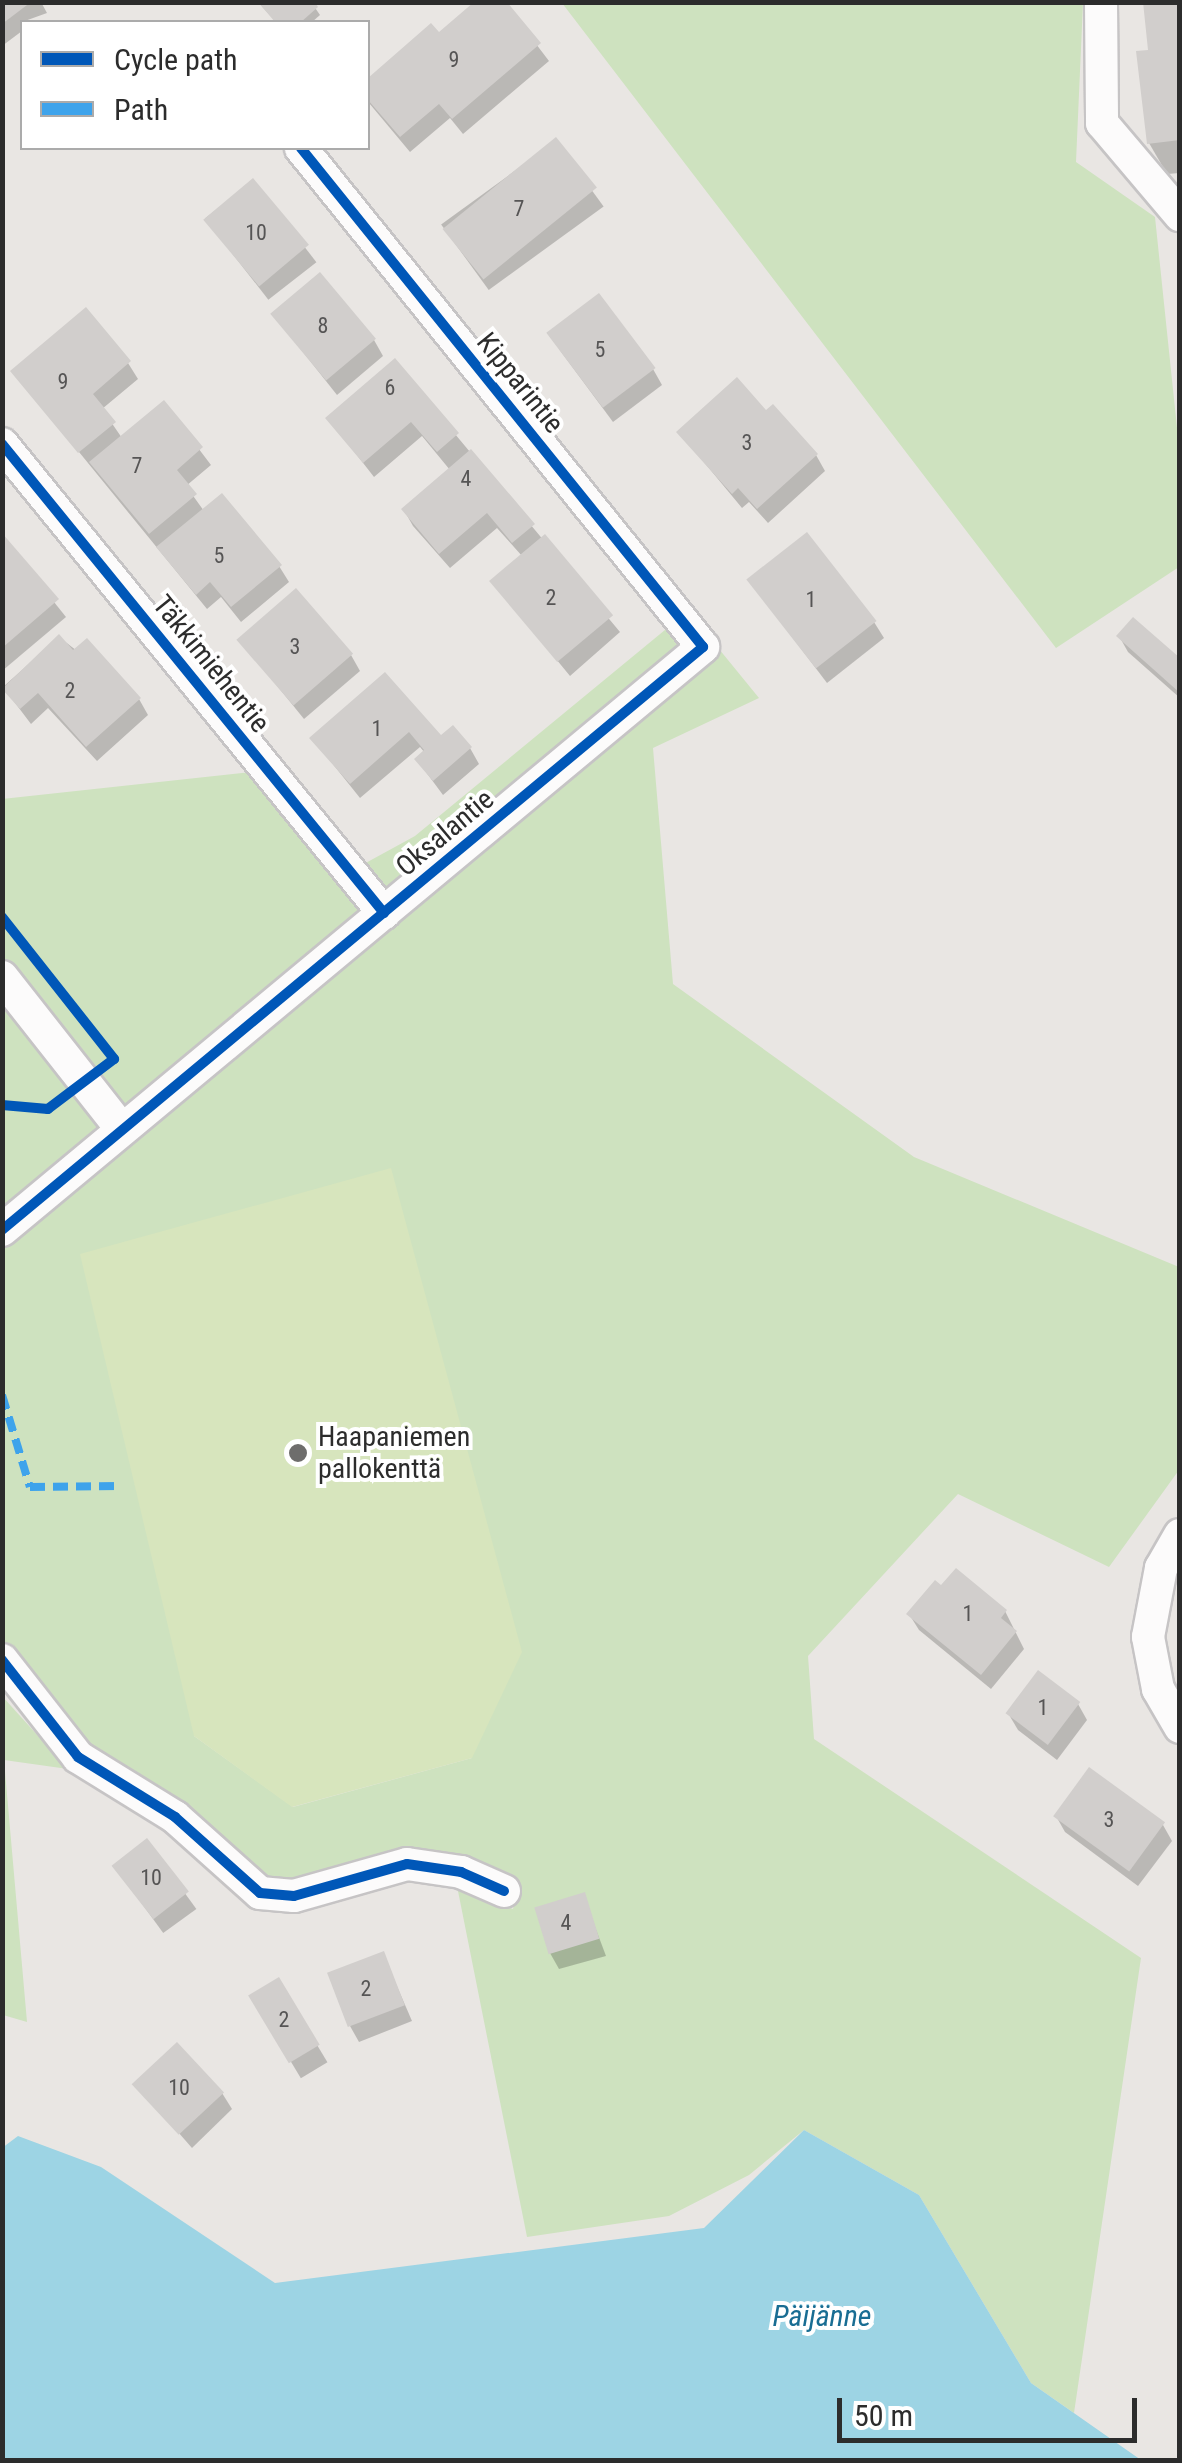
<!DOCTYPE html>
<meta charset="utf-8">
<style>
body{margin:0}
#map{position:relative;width:1182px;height:2463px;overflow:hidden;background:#e9e6e3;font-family:"Roboto Condensed",sans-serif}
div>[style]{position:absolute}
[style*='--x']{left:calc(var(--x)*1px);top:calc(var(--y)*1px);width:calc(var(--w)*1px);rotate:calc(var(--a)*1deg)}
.green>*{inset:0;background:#cee2bf}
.pitch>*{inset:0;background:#d7e5bd}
.water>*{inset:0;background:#9dd4e4}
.shadow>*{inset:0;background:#0003;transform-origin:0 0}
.building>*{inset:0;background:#d1cecc;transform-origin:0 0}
.roads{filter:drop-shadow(2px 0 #c6c4c5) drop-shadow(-2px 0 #c6c4c5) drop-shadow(0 2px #c6c4c5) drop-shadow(0 -2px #c6c4c5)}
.street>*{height:32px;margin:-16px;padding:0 16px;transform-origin:16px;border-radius:16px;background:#fcfbfb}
.quiet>*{height:8px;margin-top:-4px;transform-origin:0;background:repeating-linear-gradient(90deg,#3ea3eb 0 15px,transparent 0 23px)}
.cycleway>*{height:10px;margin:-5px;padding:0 5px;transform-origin:5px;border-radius:5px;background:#0057b8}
.dots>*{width:28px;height:28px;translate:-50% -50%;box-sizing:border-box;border:5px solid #fff;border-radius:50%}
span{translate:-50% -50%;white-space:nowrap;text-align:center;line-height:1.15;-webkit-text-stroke:8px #fff;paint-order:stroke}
.number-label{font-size:22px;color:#565555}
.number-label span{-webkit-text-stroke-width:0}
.street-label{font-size:28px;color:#2c2c2c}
.poi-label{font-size:28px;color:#2c2c2c}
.left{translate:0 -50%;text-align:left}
.water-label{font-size:30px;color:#196d93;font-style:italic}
.frame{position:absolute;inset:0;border:5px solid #2c2c2c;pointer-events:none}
.legend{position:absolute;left:20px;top:20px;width:350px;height:130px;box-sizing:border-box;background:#fff;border:2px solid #ababab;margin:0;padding:12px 18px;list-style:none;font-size:30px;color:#2c2c2c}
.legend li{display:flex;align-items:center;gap:20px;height:50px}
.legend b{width:50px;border:2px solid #ababab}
.scale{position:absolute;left:837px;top:2398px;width:300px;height:45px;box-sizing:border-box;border:5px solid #2c2c2c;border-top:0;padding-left:12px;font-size:30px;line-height:35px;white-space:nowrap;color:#2c2c2c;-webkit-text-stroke:8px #fff;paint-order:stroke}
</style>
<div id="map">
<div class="green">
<div style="clip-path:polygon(562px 3px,1083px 3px,1076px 162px,1155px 217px,1179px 447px,1179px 567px,1056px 648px)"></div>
<div style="clip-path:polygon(evenodd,688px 611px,759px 698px,653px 748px,673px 984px,914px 1157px,1179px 1267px,1179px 1470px,1109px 1567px,958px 1494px,808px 1656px,814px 1739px,1141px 1958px,1074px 2413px,1031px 2383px,919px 2195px,804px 2130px,749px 2175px,669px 2216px,527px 2237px,457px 1886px,513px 1909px,517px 1885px,470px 1861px,264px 1887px,83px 1751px,2px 1647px,2px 799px,280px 769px,362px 865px,415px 836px,688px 611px,194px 1736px,472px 1758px,293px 1807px,194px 1736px)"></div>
<div style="clip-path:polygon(2px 1696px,68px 1769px,4px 1760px,27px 2022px,3px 2015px)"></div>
</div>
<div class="pitch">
<div style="clip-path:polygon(391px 1168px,522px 1652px,472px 1758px,292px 1807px,194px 1736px,80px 1254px)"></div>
</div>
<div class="water">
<div style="clip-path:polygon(804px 2130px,919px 2195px,1031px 2383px,1141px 2460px,3px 2460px,2px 2148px,18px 2136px,101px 2167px,275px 2283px,704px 2228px)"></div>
</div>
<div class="shadow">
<div style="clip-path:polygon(2px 2px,41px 2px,47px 13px,22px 22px,22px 31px,2px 46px)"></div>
<div style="clip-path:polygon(258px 2px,311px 2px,320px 15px,312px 22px,276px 22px)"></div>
<div style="clip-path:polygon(504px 2px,549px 61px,463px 134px,450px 118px,410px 152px,369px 103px,368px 81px,431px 26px,439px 35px)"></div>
<div style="clip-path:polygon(1180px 2px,1180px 173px,1167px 174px,1149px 143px,1151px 52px)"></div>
<div style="left:556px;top:141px;width:81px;height:142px;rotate:54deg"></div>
<div style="left:253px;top:181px;width:103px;height:61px;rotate:52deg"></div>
<div style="clip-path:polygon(273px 314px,374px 340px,383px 356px,337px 395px)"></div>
<div style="clip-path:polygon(559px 349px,653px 369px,662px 385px,613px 422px)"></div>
<div style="clip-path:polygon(395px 362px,620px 632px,570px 676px,492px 581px,522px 556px,497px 528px,450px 568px,413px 526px,404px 510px,450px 470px,422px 436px,374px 477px,328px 418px)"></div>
<div style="clip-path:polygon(128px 363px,138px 379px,102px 409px,122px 438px,164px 403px,211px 465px,186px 486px,204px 511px,279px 566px,289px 582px,241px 622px,221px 597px,207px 609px,13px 371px)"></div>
<div style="clip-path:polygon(766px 414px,816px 455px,825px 471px,768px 523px,749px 502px,742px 508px,679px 432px)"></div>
<div style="clip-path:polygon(2px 537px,66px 617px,2px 671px)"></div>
<div style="clip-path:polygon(749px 580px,874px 622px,884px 638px,827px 683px)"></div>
<div style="clip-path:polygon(1119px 636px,1180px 661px,1180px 698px,1128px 652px)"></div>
<div style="clip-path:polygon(59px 637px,139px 699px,148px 715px,97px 761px,48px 708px,31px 724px,3px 687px)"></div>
<div style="clip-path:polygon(240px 640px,351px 655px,360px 671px,304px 719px)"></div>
<div style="clip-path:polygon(385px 675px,440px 739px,470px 748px,479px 764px,443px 795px,417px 760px,425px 753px,420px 747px,360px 798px,312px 738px)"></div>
<div style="clip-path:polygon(1005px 1611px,1024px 1649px,991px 1689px,919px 1630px,909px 1614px)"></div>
<div style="clip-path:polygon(1078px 1704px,1087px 1720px,1057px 1760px,1018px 1730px,1008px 1713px)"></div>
<div style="clip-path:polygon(1056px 1816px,1163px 1825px,1172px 1841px,1138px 1886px,1065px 1832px)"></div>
<div style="left:147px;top:1841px;width:84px;height:41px;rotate:54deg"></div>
<div style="clip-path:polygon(583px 1895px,606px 1956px,559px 1969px,550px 1953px)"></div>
<div style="clip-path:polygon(383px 1954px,412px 2021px,359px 2042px,350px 2026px)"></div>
<div style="left:278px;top:1980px;width:96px;height:31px;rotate:59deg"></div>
<div style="clip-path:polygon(137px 2085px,222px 2093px,232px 2109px,192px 2148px)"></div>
</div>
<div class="building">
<div style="clip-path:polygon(2px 2px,31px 2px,2px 24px)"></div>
<div style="clip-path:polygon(258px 2px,315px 2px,318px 7px,301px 22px,275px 22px)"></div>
<div style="clip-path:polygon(474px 2px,507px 2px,541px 43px,452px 119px,439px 104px,400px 137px,368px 100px,368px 78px,431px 23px,439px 32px)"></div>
<div style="clip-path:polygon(1143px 2px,1180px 2px,1180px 140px,1147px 144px,1136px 51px,1148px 50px)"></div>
<div style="left:556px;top:137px;width:65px;height:146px;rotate:51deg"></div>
<div style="left:253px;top:178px;width:87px;height:65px;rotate:50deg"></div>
<div style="left:320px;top:272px;width:87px;height:65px;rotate:50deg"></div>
<div style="left:599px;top:293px;width:94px;height:66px;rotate:53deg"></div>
<div style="clip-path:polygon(86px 307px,131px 361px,93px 394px,116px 422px,78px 453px,10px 371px)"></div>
<div style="clip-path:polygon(395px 358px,459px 433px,437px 452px,411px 422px,363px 463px,325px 418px)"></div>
<div style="clip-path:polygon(737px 377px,766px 410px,773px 404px,818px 454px,757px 509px,738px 488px,732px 494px,676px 432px)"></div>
<div style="clip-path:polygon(164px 400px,203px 447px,177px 470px,197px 494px,149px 534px,89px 462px)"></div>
<div style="clip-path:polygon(471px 449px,535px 524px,512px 543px,487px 513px,439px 554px,401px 509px)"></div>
<div style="clip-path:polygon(222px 493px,282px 565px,231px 607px,210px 582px,196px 595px,156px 547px)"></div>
<div style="left:807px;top:532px;width:113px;height:77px;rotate:52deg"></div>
<div style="clip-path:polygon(2px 533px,59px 599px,2px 648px)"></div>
<div style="left:545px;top:534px;width:106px;height:73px;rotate:50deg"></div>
<div style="left:296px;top:588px;width:87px;height:79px;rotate:49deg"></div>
<div style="clip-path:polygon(1133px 617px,1180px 658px,1180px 693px,1116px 636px)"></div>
<div style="clip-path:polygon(59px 634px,73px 650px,87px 638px,141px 698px,86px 747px,38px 693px,20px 709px,2px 689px)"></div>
<div style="clip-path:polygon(385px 672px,441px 735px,453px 725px,472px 747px,433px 781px,414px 759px,424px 750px,409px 732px,350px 784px,309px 738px)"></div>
<div style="clip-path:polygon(956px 1568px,1007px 1610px,1001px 1618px,1017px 1631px,981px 1675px,906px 1614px,935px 1580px,941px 1585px)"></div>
<div style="left:1038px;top:1670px;width:53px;height:54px;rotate:37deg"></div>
<div style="left:1089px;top:1767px;width:94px;height:61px;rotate:36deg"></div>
<div style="left:147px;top:1838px;width:68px;height:45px;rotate:52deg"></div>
<div style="left:585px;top:1892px;width:49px;height:53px;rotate:73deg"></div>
<div style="left:384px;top:1951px;width:58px;height:61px;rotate:69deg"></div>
<div style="left:279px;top:1977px;width:79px;height:36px;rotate:59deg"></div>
<div style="left:177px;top:2042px;width:69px;height:62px;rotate:47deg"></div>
</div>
<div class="roads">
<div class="street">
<div style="--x:1101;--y:2;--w:121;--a:89.5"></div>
<div style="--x:1102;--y:123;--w:121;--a:49.7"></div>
<div style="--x:2;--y:444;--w:605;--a:50.84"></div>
<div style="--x:2;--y:977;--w:191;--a:51.8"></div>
<div style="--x:2;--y:1230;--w:912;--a:-39.75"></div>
<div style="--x:703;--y:647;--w:641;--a:-128.86"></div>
<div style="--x:1180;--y:1535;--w:38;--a:120"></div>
<div style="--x:1161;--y:1568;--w:70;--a:100.7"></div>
<div style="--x:1148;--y:1637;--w:53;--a:79.1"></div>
<div style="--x:1158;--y:1689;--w:44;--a:59.9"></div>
<div style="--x:2;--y:1660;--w:123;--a:51.9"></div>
<div style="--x:78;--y:1757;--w:114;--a:31.7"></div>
<div style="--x:175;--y:1817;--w:114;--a:41.8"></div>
<div style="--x:260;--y:1893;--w:34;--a:5"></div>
<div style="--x:294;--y:1896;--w:117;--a:-15.8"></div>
<div style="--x:407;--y:1864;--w:55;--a:8.4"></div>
<div style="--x:461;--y:1872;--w:47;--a:23.8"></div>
</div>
</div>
<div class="quiet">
<div style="--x:2;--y:1395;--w:96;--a:73.1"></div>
<div style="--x:30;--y:1487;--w:90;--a:-0.6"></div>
</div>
<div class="cycleway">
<div style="--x:2;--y:444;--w:605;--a:50.84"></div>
<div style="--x:2;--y:917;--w:181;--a:51.7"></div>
<div style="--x:114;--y:1059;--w:83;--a:142.9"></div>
<div style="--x:48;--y:1109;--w:46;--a:-175"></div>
<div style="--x:2;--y:1230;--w:912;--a:-39.75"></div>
<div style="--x:703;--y:647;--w:641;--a:-128.86"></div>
<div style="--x:2;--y:1660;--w:123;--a:51.9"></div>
<div style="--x:78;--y:1757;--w:114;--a:31.7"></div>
<div style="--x:175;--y:1817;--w:114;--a:41.8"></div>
<div style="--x:260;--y:1893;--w:34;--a:5"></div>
<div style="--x:294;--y:1896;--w:117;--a:-15.8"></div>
<div style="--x:407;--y:1864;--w:55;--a:8.4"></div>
<div style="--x:461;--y:1872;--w:47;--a:23.8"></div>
</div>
<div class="dots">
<div style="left:298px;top:1453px;background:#6e6d6c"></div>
</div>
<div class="number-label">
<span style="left:454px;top:60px">9</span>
<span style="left:519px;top:209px">7</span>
<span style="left:256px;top:233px">10</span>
<span style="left:323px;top:326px">8</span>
<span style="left:600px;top:350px">5</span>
<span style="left:63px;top:382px">9</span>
<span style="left:390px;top:388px">6</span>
<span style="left:747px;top:443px">3</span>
<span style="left:137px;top:466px">7</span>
<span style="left:466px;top:479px">4</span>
<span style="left:219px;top:556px">5</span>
<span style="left:551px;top:598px">2</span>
<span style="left:811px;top:600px">1</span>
<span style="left:295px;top:647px">3</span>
<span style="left:70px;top:691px">2</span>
<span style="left:377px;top:729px">1</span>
<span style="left:968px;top:1614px">1</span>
<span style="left:1043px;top:1708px">1</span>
<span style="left:1109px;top:1820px">3</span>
<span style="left:151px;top:1878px">10</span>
<span style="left:566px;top:1923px">4</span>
<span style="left:366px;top:1989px">2</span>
<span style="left:284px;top:2020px">2</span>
<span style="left:179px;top:2088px">10</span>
</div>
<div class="street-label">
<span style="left:520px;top:383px;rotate:51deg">Kipparintie</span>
<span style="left:211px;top:664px;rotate:51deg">Täkkimiehentie</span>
<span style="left:445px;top:833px;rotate:-40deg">Oksalantie</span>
</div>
<div class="poi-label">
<span class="left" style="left:318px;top:1453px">Haapaniemen<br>pallokenttä</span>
</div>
<div class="water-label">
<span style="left:822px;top:2316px">Päijänne</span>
</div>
<div class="frame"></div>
<ul class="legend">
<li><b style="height:12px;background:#0057b8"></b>Cycle path</li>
<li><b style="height:12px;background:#3ea3eb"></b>Path</li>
</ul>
<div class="scale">50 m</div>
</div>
